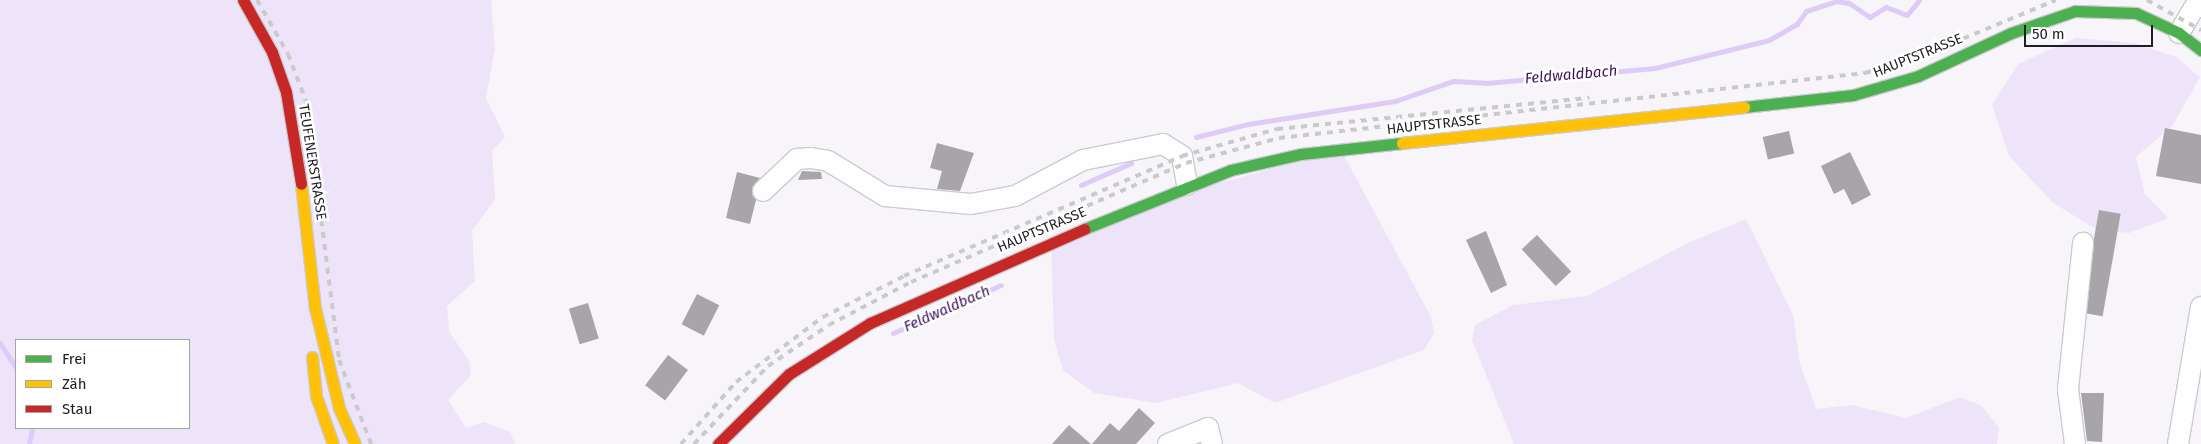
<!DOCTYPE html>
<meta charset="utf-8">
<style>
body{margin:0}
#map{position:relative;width:2201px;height:444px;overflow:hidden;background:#f7f5fa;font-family:"Fira Sans",sans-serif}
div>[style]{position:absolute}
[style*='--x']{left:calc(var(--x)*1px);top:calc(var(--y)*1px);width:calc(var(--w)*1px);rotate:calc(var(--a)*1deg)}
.green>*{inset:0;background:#ede4f9}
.stream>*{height:5px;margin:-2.5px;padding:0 2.5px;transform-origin:2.5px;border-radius:2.5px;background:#decbf7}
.building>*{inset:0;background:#a7a5a9;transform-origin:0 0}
.roads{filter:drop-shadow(1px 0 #cccbcf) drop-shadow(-1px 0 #cccbcf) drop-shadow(0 1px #cccbcf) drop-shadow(0 -1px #cccbcf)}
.street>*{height:20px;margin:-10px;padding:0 10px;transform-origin:10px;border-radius:10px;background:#fefefe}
.fast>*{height:11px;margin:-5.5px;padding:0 5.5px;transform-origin:5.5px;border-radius:5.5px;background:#4caf50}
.slow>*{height:11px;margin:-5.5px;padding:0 5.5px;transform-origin:5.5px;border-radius:5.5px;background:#ffc107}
.jam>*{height:11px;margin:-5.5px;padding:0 5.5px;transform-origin:5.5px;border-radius:5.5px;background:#c62828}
.rail>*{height:4px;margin-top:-2px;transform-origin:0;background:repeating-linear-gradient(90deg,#cacaca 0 6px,transparent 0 12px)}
span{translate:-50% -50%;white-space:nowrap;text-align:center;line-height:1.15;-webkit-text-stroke:5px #fff;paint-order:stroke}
.street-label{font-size:14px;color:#1f1d21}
.water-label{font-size:15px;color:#3b155b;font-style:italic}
.legend{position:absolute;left:15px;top:339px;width:175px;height:90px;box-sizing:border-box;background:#fff;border:1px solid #a5a5a6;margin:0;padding:6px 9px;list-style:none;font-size:15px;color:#1f1d21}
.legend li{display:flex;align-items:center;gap:10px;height:25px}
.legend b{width:25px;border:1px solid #a5a5a6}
.scale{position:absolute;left:2024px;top:25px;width:129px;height:22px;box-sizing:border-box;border:2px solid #1f1d21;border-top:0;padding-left:6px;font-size:15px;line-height:18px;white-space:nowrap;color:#1f1d21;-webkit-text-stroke:4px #fff;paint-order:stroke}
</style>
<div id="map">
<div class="green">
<div style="clip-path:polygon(evenodd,0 0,491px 0,495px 48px,486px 98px,505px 137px,492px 151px,495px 199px,472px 231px,475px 281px,447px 306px,449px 331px,469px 361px,471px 375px,448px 400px,466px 428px,484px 422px,510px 432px,515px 444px,0 444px,0 0,16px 340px,189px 340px,189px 428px,16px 428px,16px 340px)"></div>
<div style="clip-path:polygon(2076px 38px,2134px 43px,2176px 57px,2200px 77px,2173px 125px,2136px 157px,2145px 194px,2168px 218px,2129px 233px,2098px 230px,2053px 203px,2009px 156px,1992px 105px,2018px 64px)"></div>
<div style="clip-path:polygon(1341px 150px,1431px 317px,1434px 333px,1424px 350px,1275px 403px,1238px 383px,1156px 403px,1094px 393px,1063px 370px,1054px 340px,1051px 243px,1146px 203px)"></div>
<div style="clip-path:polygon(1746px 219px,1793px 315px,1800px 363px,1816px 409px,1852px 405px,1906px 418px,1960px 397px,1982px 406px,1999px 428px,1997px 444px,1514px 444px,1472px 340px,1475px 325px,1513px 305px,1587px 296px,1688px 243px)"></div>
</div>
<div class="stream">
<div style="--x:1196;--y:137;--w:54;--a:-14"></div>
<div style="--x:1248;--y:124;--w:149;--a:-8.9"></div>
<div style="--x:1395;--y:101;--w:61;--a:-19"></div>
<div style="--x:1453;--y:81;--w:33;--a:3"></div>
<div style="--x:1486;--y:83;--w:170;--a:-5.1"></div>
<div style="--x:1655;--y:68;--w:117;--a:-13.8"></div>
<div style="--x:1769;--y:40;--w:32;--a:-30"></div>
<div style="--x:1797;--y:24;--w:16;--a:-55"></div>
<div style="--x:1806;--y:11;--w:32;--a:-18"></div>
<div style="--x:1836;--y:1;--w:13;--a:9"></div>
<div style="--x:1849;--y:3;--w:25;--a:34"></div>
<div style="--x:1870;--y:17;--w:19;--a:-32"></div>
<div style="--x:1886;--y:7;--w:22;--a:21"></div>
<div style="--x:1907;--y:15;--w:19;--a:-51"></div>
<div style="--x:1081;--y:185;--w:55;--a:-23.7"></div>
<div style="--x:893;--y:333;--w:118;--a:-24"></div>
<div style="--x:0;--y:343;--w:30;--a:57"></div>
<div style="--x:29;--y:444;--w:16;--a:-79"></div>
</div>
<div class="building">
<div style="clip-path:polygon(2165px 128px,2201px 135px,2201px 184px,2156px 176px)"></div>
<div style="left:1789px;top:131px;width:23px;height:27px;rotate:77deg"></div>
<div style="clip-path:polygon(937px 143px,974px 153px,960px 191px,937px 189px,942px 171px,930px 168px)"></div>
<div style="clip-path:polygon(1850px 152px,1871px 195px,1852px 205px,1844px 189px,1834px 194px,1821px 166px)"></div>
<div style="clip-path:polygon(802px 171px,821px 172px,822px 179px,798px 180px)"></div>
<div style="clip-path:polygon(737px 172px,760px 178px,752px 188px,756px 200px,750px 224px,726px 218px)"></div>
<div style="left:2099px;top:210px;width:22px;height:104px;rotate:10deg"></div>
<div style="clip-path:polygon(1486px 231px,1507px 285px,1491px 293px,1466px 240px)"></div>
<div style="left:1537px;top:235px;width:50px;height:21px;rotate:47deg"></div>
<div style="left:697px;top:294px;width:25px;height:34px;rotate:27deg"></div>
<div style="left:588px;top:303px;width:37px;height:20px;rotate:73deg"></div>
<div style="left:668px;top:355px;width:25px;height:38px;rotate:37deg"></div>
<div style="clip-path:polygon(2081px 393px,2104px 393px,2102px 442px,2087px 441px)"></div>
<div style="clip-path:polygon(1139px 408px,1155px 423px,1136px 444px,1092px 444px,1110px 423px,1119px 431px)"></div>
<div style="clip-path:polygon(1069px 425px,1091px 444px,1052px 444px)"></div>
</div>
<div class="roads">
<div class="street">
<div style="--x:2179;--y:33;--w:39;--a:-59"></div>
<div style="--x:763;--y:191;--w:47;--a:-43.3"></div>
<div style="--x:797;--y:159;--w:14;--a:-4"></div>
<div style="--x:811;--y:158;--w:17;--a:10"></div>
<div style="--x:828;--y:161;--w:67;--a:31.6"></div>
<div style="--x:885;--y:196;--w:86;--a:5.3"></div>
<div style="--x:971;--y:204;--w:45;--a:-10.3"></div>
<div style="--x:1015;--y:196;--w:77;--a:-27.9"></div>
<div style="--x:1083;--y:160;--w:82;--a:-11.3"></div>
<div style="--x:1163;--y:144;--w:22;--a:32"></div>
<div style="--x:1182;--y:156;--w:29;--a:80"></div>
<div style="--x:1168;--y:444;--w:43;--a:-21.8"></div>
<div style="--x:1208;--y:428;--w:16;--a:76"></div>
<div style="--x:2075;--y:444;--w:55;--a:-97.3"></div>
<div style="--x:2068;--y:389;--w:147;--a:-84.1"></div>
<div style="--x:2178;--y:444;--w:139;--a:-80.5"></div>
</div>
<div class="fast">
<div style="--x:1744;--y:107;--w:110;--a:-6.3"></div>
<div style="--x:1853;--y:95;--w:68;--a:-16.3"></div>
<div style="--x:1918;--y:76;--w:102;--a:-24.8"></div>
<div style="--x:2011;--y:33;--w:68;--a:-19"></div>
<div style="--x:2075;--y:11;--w:61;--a:1.9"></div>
<div style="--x:2136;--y:13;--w:47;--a:24.9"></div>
<div style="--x:2179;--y:33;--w:28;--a:38"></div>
<div style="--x:1084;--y:229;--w:158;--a:-21.9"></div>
<div style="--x:1231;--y:170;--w:72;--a:-12.9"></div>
<div style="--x:1301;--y:154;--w:102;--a:-6.2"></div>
</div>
<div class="slow">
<div style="--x:1402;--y:143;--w:344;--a:-6"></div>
<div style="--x:301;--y:184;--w:125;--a:83.6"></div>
<div style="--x:315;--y:308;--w:103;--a:76.5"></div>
<div style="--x:339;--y:408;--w:39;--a:66"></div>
<div style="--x:312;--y:357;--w:39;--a:84"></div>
<div style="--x:316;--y:396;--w:51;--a:70.5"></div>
</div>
<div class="jam">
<div style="--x:243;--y:0;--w:60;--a:60.9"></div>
<div style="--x:272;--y:52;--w:42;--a:70.7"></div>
<div style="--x:286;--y:92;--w:93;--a:80.7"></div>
<div style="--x:718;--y:444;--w:100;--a:-44.6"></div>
<div style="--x:789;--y:374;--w:96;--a:-32.2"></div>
<div style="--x:870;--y:323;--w:234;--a:-23.7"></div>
</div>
</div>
<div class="rail">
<div style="--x:257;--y:0;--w:62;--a:60.1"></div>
<div style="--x:288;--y:54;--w:50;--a:69"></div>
<div style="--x:306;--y:101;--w:261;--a:82.7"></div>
<div style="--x:339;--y:360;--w:90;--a:69.1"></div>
<div style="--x:2147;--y:0;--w:62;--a:29.1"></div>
<div style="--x:681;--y:444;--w:83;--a:-48.4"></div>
<div style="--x:736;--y:382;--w:109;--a:-36.8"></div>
<div style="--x:823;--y:317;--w:91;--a:-26.8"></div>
<div style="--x:904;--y:276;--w:303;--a:-23.3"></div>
<div style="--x:1182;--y:156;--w:99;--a:-15.9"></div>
<div style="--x:1277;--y:129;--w:314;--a:-5.7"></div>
<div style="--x:694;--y:444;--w:108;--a:-46.5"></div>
<div style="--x:768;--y:366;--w:73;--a:-33.9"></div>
<div style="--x:829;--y:325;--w:93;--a:-27.7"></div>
<div style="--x:911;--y:282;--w:300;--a:-23.4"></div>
<div style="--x:1186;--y:163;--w:96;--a:-15"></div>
<div style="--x:1279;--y:138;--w:590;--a:-6.33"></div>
<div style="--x:1865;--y:73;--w:56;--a:-16.5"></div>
<div style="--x:1919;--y:57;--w:148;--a:-22.6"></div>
</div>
<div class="street-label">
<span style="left:1918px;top:56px;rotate:-22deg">HAUPTSTRASSE</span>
<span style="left:1434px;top:125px;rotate:-6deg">HAUPTSTRASSE</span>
<span style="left:312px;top:162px;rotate:81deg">TEUFENERSTRASSE</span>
<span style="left:1042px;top:230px;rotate:-23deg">HAUPTSTRASSE</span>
</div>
<div class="water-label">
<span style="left:1571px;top:75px;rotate:-5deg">Feldwaldbach</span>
<span style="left:947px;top:309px;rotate:-24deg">Feldwaldbach</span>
</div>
<ul class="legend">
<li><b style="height:6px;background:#4caf50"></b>Frei</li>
<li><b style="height:6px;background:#ffc107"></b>Zäh</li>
<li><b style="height:6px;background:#c62828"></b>Stau</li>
</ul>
<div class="scale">50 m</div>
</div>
